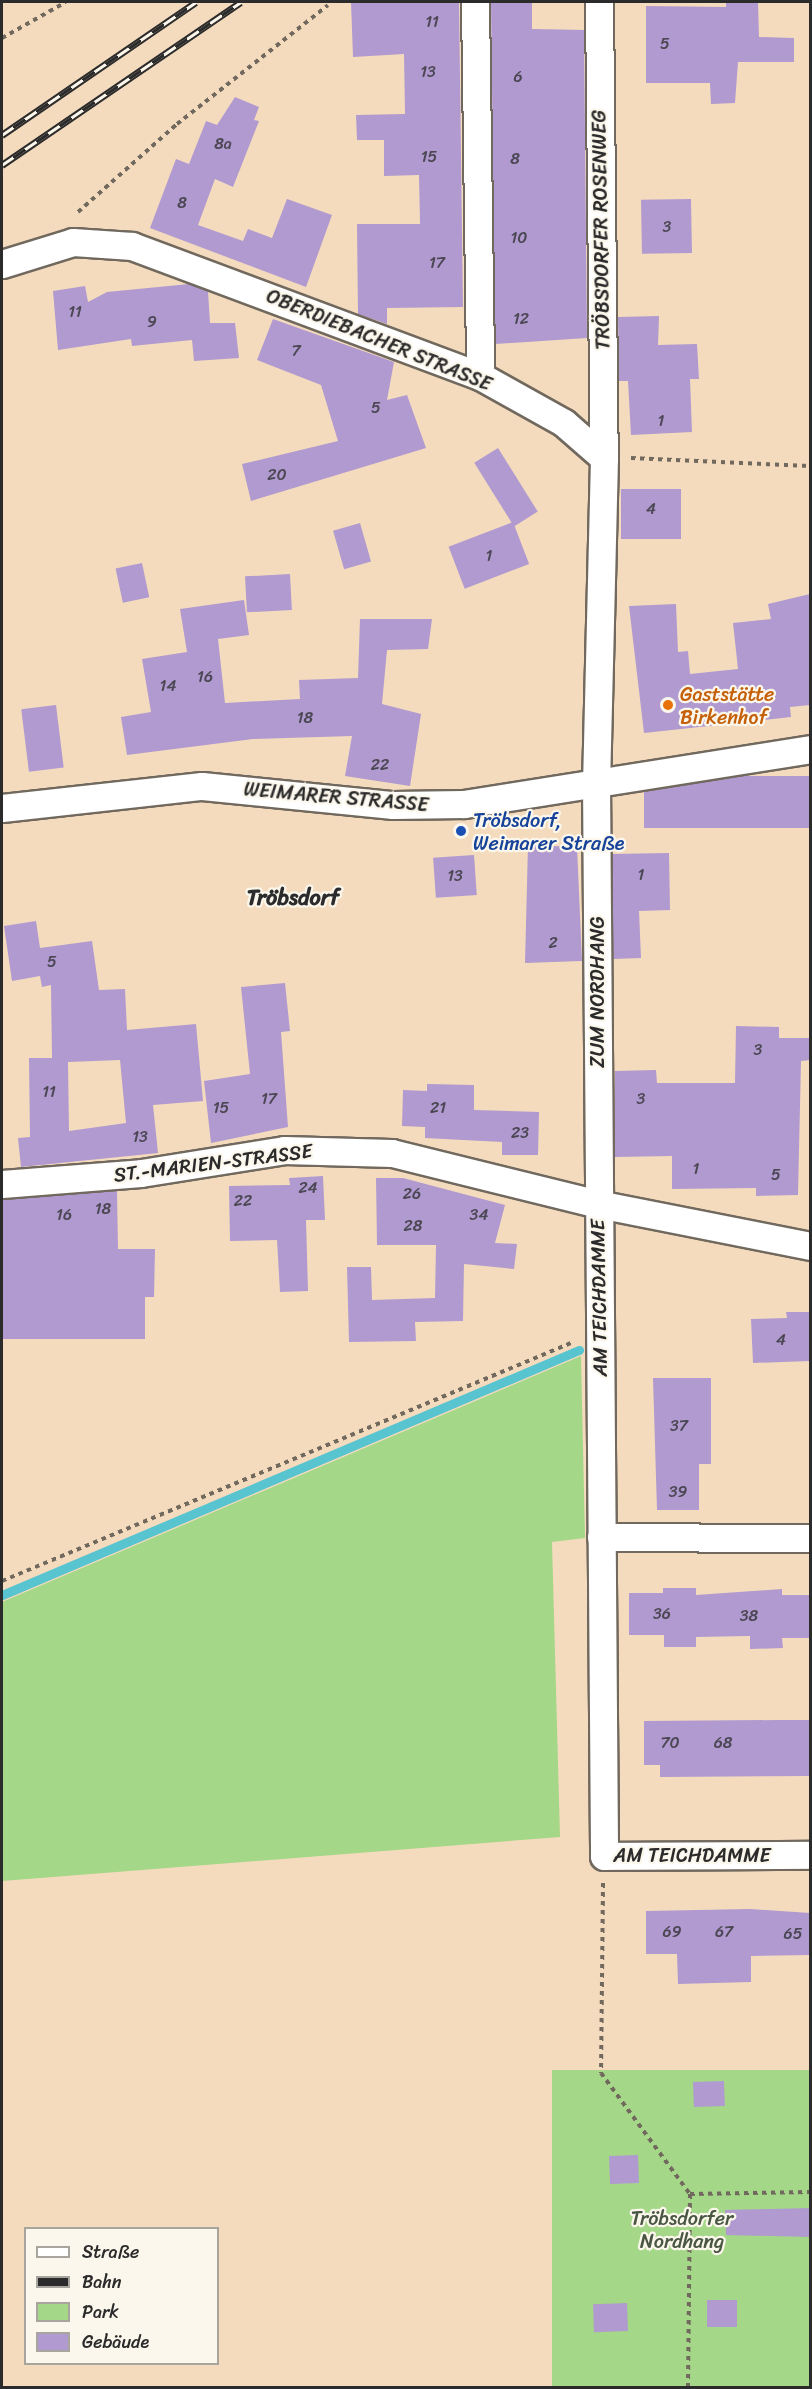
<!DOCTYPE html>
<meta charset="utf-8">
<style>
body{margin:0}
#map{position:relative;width:812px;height:2389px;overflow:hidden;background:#f4dbbe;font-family:Sriracha,sans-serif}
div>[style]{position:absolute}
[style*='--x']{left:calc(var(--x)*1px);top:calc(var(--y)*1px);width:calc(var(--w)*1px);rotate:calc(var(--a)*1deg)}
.green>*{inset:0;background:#a4d787;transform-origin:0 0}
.stream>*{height:9px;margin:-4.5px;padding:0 4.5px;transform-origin:4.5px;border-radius:4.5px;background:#58c4d0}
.building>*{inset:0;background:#b09acf;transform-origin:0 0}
.path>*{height:4px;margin-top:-2px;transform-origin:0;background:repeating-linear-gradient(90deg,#71695e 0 4.5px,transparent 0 9px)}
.roads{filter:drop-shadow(2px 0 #71695e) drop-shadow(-2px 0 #71695e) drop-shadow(0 2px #71695e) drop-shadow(0 -2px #71695e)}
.minor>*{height:27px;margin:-13.5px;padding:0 13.5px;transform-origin:13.5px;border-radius:13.5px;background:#fff}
.rail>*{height:7px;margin-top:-3.5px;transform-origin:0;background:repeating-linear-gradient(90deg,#fbf7ec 0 14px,#2b2b2b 0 28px);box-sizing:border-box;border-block:2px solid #2b2b2b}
.dots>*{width:16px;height:16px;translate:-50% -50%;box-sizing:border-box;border:3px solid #fbf7ec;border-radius:50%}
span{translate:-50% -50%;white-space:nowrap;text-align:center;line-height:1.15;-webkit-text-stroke:4.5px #fbf7ec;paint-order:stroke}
.number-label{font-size:16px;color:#4c4754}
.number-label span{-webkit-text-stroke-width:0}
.street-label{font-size:20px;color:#2b2b2b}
.food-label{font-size:20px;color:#c56008}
.left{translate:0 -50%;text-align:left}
.transit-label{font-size:20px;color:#164399}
.park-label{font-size:20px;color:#495642}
.quarter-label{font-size:22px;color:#2b2b2b;font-weight:700}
.frame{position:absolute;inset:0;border:3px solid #2b2b2b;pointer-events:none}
.legend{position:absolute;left:24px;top:2227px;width:195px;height:138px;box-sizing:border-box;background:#fbf7ec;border:2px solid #a8a59f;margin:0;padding:8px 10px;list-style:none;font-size:18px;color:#2b2b2b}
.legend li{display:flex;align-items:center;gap:12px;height:30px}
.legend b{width:30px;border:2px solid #a8a59f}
</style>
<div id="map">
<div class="green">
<div style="clip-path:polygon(581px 1356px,585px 1538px,552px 1542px,560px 1837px,2px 1881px,2px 1602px)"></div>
<div style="left:810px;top:2070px;width:317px;height:258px;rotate:90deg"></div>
</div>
<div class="stream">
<div style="--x:2;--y:1595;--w:627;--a:-23.01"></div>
</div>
<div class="building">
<div style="clip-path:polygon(351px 2px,459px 2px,463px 307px,387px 308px,387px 324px,358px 314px,357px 224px,420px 224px,419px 175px,384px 176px,384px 140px,357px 140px,356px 115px,405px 114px,404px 54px,353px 57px)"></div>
<div style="clip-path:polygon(491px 2px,532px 2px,532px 29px,584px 30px,587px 338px,495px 344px)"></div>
<div style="clip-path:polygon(726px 2px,758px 2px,759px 37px,794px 38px,794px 62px,738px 62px,735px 103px,711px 104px,710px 83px,646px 83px,646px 6px,726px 7px)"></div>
<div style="clip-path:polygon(235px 97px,259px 107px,254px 120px,259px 121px,233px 187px,215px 179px,198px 225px,243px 241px,248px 229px,272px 238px,287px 199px,332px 215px,306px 287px,150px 228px,176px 159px,189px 164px,206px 121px,217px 125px)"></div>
<div style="left:691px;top:199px;width:54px;height:50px;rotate:89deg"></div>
<div style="clip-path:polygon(189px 284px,208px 291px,210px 323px,235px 323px,239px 358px,194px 361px,192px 340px,132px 346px,131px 339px,58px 350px,53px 291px,85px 286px,88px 302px,107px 292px)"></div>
<div style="clip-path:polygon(659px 316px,658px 345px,697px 344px,699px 379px,690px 379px,692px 432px,631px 435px,628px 381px,619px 381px,618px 317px)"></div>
<div style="clip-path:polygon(273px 319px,394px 362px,387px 400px,407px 395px,426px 448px,251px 501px,242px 464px,338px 441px,321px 385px,257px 360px)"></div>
<div style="left:498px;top:448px;width:75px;height:28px;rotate:58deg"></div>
<div style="left:621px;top:489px;width:60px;height:50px"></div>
<div style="left:513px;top:522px;width:45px;height:69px;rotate:69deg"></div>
<div style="left:360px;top:523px;width:40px;height:28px;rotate:74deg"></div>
<div style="left:142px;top:563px;width:35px;height:27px;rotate:78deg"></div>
<div style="left:290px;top:574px;width:36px;height:45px;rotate:87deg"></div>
<div style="clip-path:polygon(810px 594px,810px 705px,790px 707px,791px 717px,644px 733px,629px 606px,676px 604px,678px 652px,688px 651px,690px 674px,738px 669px,733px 623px,771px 619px,768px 604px)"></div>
<div style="clip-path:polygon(244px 600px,249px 635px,218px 639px,225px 703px,300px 699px,299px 680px,358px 678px,360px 619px,432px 619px,428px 649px,387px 650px,382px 704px,421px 714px,410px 786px,345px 776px,352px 736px,253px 739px,127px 755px,121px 717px,151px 712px,142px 659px,187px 652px,180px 609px)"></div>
<div style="left:56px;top:705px;width:63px;height:35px;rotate:83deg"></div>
<div style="left:810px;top:776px;width:52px;height:166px;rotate:90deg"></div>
<div style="clip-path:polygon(528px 845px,577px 847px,582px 961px,525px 963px)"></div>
<div style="clip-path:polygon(669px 853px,670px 910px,639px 911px,641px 958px,613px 959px,612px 854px)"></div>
<div style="left:474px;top:855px;width:40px;height:41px;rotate:86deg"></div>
<div style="clip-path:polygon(evenodd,36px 921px,40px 948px,92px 941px,99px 990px,125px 989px,127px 1030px,196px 1024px,203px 1101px,153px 1105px,158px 1153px,21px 1167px,18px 1138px,30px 1137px,29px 1058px,52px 1058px,51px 985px,42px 987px,40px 976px,12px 981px,4px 926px,36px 921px,120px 1060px,126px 1123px,69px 1131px,68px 1062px,120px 1060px)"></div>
<div style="clip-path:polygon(285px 983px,290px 1031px,281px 1032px,288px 1127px,211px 1143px,204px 1081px,250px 1074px,241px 987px)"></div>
<div style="clip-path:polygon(736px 1026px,779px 1027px,779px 1038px,810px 1038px,810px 1060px,801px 1061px,798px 1195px,756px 1196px,756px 1188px,672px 1189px,672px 1156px,615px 1157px,615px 1071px,656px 1070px,657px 1083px,735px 1083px)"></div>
<div style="clip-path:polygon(427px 1084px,474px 1085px,474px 1110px,539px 1112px,538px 1155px,502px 1155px,502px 1142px,425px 1138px,425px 1127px,402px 1126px,403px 1090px,427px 1091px)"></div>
<div style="clip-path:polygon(323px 1176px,325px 1220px,306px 1220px,308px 1291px,280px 1292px,277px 1240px,230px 1241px,229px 1186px,290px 1185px,289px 1178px)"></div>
<div style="clip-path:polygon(376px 1178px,403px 1178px,505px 1205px,495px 1243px,517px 1244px,514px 1269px,464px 1264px,463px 1321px,415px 1322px,416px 1341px,349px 1342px,347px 1267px,371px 1267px,372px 1300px,435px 1298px,436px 1245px,377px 1245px)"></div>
<div style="clip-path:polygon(117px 1191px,118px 1249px,155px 1249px,154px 1297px,145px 1297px,145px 1339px,2px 1339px,2px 1199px)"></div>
<div style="clip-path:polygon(786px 1312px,810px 1312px,810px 1361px,753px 1363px,751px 1319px,787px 1318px)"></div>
<div style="clip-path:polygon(653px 1378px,711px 1378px,711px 1464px,699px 1464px,699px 1510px,657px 1510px)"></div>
<div style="clip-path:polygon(663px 1588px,696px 1588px,696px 1595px,782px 1589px,782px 1595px,810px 1595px,810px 1638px,782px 1638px,783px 1648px,750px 1649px,750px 1636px,696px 1637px,696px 1647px,664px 1647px,664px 1635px,629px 1635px,629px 1593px,663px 1593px)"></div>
<div style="clip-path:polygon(779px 1720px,810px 1720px,810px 1776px,660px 1777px,660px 1765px,644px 1765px,644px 1721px)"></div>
<div style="clip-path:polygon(750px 1909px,810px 1913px,810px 1955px,751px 1956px,751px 1982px,678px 1984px,677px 1954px,646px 1954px,646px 1911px)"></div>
<div style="left:724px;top:2081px;width:25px;height:31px;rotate:88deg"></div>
<div style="left:638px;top:2155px;width:28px;height:29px;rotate:88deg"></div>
<div style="clip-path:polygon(810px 2208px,810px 2237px,726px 2235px,725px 2210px)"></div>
<div style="left:737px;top:2300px;width:27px;height:30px;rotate:90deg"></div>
<div style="left:627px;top:2303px;width:28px;height:34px;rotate:88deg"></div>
</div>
<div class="path">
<div style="--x:2;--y:38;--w:73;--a:-29.4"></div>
<div style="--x:78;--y:212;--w:132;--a:-41.6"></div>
<div style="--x:177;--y:124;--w:192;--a:-38.2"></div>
<div style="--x:631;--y:458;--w:179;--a:2.6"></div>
<div style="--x:2;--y:1581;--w:617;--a:-22.7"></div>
<div style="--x:603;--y:1883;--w:190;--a:90.6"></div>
<div style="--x:601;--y:2073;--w:150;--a:53.7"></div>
<div style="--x:690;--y:2194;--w:194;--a:90.6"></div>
<div style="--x:690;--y:2194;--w:120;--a:-1"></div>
</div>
<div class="roads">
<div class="minor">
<div style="--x:475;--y:2;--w:374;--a:89.2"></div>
<div style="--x:599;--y:2;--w:456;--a:89.4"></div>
<div style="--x:2;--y:264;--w:74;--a:-17.2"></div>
<div style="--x:73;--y:242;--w:59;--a:3.9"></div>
<div style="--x:132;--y:246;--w:371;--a:20.5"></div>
<div style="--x:480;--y:376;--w:96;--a:29.2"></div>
<div style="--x:564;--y:423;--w:53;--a:41.2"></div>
<div style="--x:604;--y:458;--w:323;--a:91.4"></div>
<div style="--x:596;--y:781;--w:1075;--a:89.57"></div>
<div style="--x:604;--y:1856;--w:206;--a:-0.3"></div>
<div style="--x:2;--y:808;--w:201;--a:-6.3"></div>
<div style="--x:202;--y:786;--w:192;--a:5.7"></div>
<div style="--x:393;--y:805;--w:71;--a:-0.8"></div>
<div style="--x:464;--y:804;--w:350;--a:-9"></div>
<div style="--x:2;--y:1184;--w:139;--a:-4.5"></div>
<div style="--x:141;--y:1173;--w:145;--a:-9.1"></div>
<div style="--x:284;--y:1150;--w:108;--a:1.6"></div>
<div style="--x:392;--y:1153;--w:212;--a:13.9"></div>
<div style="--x:598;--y:1204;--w:216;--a:11.2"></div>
<div style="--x:601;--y:1537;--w:209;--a:0.3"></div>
</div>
</div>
<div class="rail">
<div style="--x:2;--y:135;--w:235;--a:-34.4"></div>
<div style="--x:2;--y:165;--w:289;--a:-34.3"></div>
</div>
<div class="dots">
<div style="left:668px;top:705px;background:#e8710a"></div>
<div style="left:461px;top:831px;background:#1a4fb4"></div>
</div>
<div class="number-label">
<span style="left:432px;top:22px">11</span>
<span style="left:665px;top:44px">5</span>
<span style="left:428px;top:72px">13</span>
<span style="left:518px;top:77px">6</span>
<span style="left:223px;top:144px">8a</span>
<span style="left:429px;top:157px">15</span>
<span style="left:515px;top:159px">8</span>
<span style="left:182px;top:203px">8</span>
<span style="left:667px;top:227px">3</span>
<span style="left:519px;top:238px">10</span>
<span style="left:437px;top:263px">17</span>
<span style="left:75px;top:312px">11</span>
<span style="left:521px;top:319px">12</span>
<span style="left:152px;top:322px">9</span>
<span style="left:296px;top:351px">7</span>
<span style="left:376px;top:408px">5</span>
<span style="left:661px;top:421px">1</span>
<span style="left:277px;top:475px">20</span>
<span style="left:651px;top:509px">4</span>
<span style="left:489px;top:556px">1</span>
<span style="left:205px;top:677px">16</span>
<span style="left:168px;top:686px">14</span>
<span style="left:305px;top:718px">18</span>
<span style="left:380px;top:765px">22</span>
<span style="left:641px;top:875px">1</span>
<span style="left:455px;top:876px">13</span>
<span style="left:553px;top:943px">2</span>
<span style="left:52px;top:962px">5</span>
<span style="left:758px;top:1050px">3</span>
<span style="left:49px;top:1092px">11</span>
<span style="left:269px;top:1099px">17</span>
<span style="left:641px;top:1099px">3</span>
<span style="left:221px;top:1108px">15</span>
<span style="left:438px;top:1108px">21</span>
<span style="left:520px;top:1133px">23</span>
<span style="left:140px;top:1137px">13</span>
<span style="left:696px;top:1169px">1</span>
<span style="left:776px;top:1175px">5</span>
<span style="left:308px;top:1188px">24</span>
<span style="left:412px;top:1194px">26</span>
<span style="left:243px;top:1201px">22</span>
<span style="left:103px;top:1209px">18</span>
<span style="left:64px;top:1215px">16</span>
<span style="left:479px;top:1215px">34</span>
<span style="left:413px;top:1226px">28</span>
<span style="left:781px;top:1340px">4</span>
<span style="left:679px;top:1426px">37</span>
<span style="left:678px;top:1492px">39</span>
<span style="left:662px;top:1614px">36</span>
<span style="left:749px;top:1616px">38</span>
<span style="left:670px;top:1743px">70</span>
<span style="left:723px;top:1743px">68</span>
<span style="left:672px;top:1932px">69</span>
<span style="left:724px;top:1932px">67</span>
<span style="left:793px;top:1934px">65</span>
</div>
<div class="street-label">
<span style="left:601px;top:230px;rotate:-91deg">TRÖBSDORFER ROSENWEG</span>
<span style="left:379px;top:340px;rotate:22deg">OBERDIEBACHER STRASSE</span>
<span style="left:336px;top:797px;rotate:5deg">WEIMARER STRASSE</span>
<span style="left:597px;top:992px;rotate:-90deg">ZUM NORDHANG</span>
<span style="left:213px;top:1163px;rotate:-7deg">ST.-MARIEN-STRASSE</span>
<span style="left:599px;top:1298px;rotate:-91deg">AM TEICHDAMME</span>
<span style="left:692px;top:1855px">AM TEICHDAMME</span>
</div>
<div class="food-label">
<span class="left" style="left:680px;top:706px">Gaststätte<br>Birkenhof</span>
</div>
<div class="transit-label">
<span class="left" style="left:473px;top:832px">Tröbsdorf,<br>Weimarer Straße</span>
</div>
<div class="park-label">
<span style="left:682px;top:2230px">Tröbsdorfer<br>Nordhang</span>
</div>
<div class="quarter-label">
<span style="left:293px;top:898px">Tröbsdorf</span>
</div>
<div class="frame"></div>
<ul class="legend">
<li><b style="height:8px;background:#fff"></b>Straße</li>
<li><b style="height:8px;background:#2b2b2b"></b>Bahn</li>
<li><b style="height:16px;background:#a4d787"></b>Park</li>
<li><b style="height:16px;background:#b09acf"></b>Gebäude</li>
</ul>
</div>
